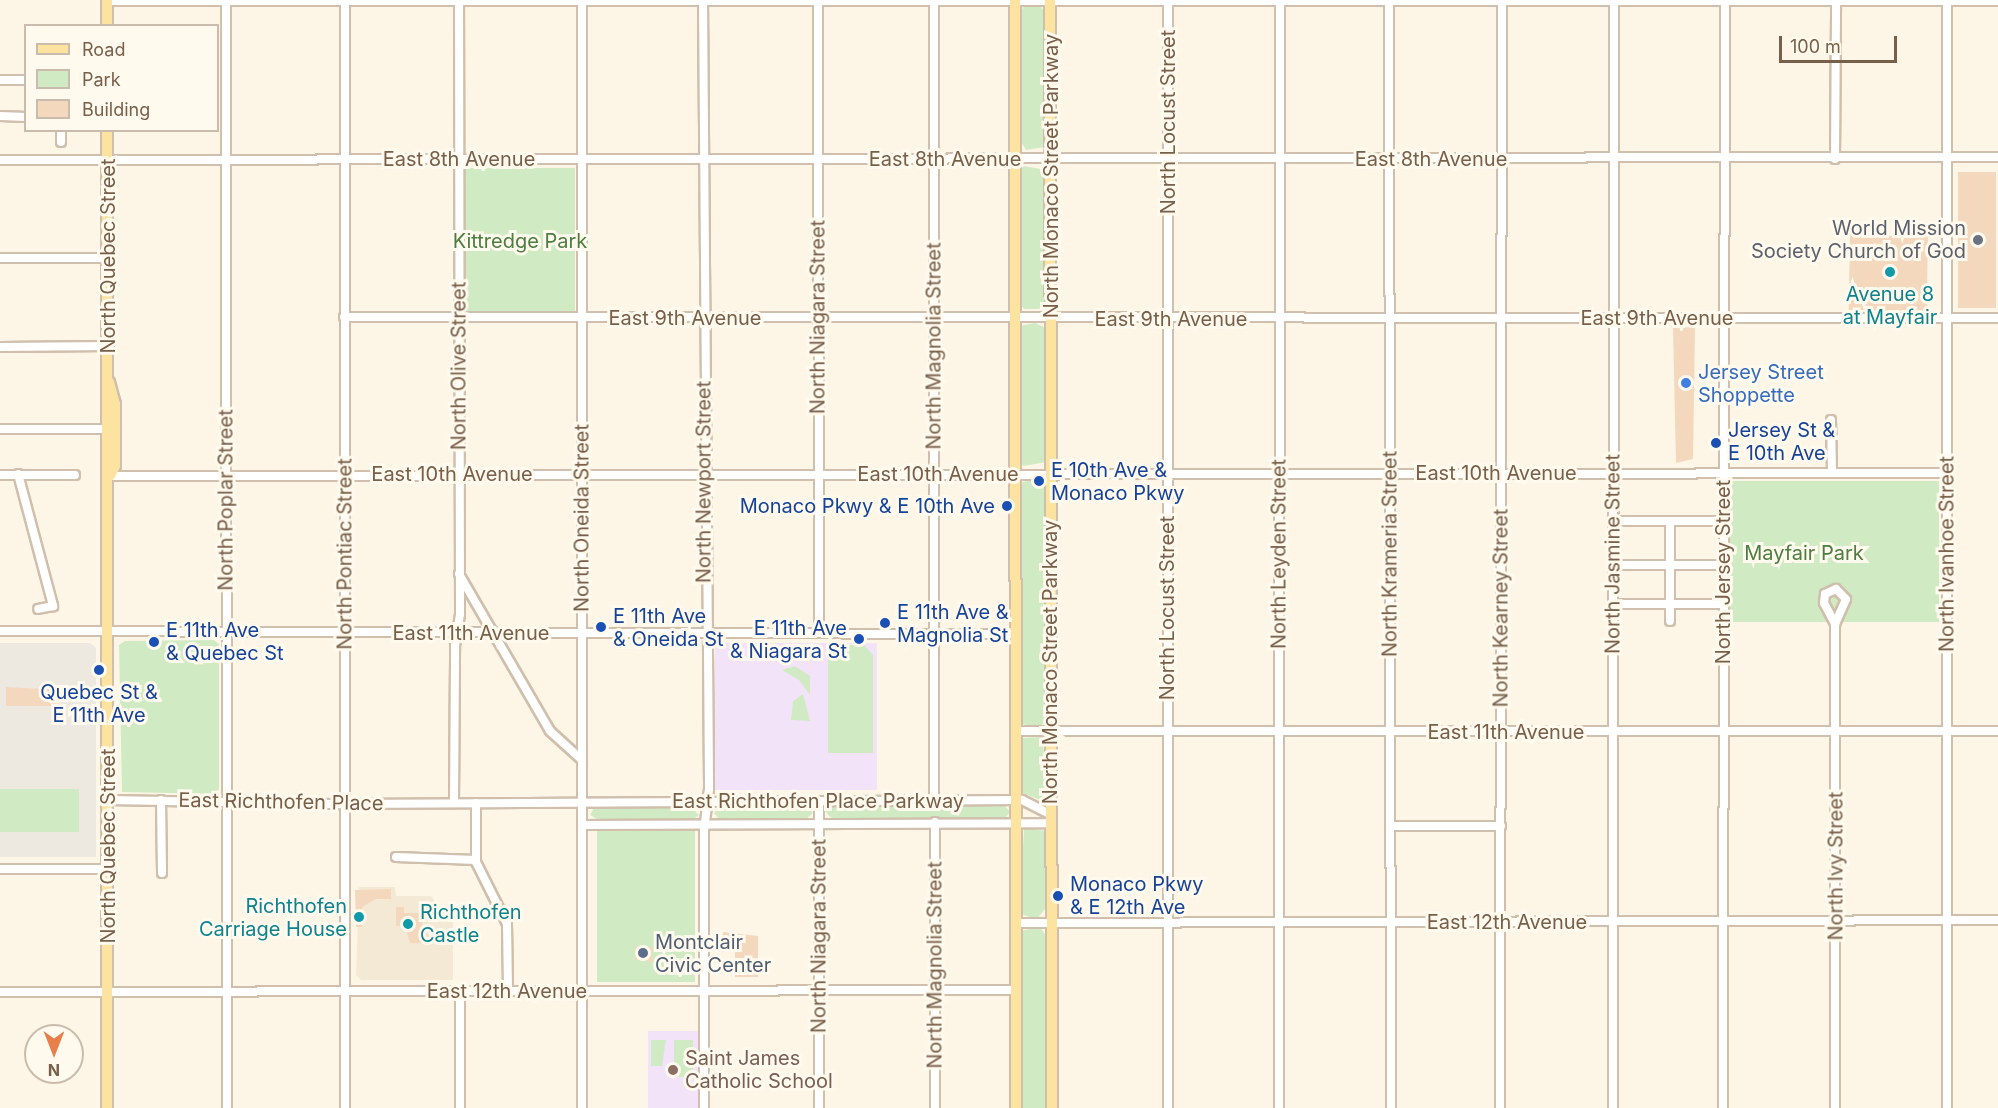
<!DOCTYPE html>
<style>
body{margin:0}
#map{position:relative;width:1998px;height:1108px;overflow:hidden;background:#fdf6e7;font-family:Inter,sans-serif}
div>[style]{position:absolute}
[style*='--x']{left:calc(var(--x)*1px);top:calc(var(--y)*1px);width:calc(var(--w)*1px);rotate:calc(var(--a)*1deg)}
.residential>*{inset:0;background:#f4e9d5}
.industrial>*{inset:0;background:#ede8e0}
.education>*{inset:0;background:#f3e3f9;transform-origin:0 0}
.green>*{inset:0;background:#d0ebc4;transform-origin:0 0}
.building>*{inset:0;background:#f3d8be;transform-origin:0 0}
.roads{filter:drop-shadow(2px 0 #cfbfac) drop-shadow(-2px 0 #cfbfac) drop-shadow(0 2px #cfbfac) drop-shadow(0 -2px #cfbfac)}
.minor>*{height:8px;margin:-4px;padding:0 4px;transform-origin:4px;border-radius:4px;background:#fff}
.major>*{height:10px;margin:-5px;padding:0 5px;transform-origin:5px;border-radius:5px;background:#fce39f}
.dots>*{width:16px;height:16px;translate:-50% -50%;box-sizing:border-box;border:3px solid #fffaed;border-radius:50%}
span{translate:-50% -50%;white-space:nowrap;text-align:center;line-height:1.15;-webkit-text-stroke:6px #fffaed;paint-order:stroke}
.street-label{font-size:20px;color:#775f4a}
.worship-label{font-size:20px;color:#5b616d}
.right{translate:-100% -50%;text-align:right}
.park-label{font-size:20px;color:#4d7d42}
.culture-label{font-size:20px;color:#0d838f}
.left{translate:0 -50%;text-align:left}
.shop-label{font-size:20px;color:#366cbe}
.transit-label{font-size:20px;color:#164399}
.service-label{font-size:20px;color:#4e5e75}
.education-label{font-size:20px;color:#785e54}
.legend{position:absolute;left:24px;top:24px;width:195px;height:108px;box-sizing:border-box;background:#fffaed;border:2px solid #c9bcac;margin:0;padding:8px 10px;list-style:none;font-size:18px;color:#775f4a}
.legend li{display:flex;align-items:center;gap:12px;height:30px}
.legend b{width:30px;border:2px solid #c9bcac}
.north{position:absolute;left:24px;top:1024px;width:60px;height:60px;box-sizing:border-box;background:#fffaed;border:2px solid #c9bcac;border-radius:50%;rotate:180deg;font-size:16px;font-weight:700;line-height:24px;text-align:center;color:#775f4a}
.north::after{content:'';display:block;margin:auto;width:21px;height:27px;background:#e87e4a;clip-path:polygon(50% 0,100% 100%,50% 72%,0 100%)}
.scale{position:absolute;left:1779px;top:36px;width:118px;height:27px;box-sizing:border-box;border:3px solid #775f4a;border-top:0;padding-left:8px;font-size:18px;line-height:21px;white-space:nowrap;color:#775f4a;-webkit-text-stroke:4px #fffaed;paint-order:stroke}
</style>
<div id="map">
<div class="residential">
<div style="clip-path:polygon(359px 887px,395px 887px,396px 896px,431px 896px,453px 923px,453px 980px,361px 980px,356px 975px)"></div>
</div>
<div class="industrial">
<div style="clip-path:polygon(0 643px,90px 643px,96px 648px,96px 857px,0 857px)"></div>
</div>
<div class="education">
<div style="left:715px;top:643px;width:162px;height:147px"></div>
<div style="left:648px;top:1031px;width:50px;height:77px"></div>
</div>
<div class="green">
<div style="clip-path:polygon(1040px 6px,1046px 13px,1045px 147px,1026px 150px,1021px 142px,1020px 13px,1024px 6px)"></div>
<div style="clip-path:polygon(1024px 166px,1046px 170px,1044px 305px,1039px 309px,1024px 309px,1020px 305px,1020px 169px)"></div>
<div style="left:465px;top:168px;width:110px;height:145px"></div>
<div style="clip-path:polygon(1035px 323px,1046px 328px,1046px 462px,1024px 466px,1019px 463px,1019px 326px)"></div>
<div style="clip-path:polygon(1039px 478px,1046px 484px,1046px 719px,1042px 725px,1026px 725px,1020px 723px,1019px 483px)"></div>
<div style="left:1939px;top:481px;width:141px;height:210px;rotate:90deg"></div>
<div style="clip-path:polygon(214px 640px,219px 644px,219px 790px,216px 794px,122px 792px,119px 645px,125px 641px)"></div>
<div style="clip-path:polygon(828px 645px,864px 645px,873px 655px,873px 753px,828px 753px)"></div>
<div style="clip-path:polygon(795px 666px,810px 676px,810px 695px,799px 680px,782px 670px)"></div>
<div style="clip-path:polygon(803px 694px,810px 721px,791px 720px,793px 701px)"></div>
<div style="clip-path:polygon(1043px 737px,1046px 796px,1040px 800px,1021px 792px,1021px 738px)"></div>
<div style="left:0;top:789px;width:79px;height:43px"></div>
<div style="clip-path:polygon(595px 806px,691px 807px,699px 815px,692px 820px,597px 819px,590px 815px)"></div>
<div style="clip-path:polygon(721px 806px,806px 806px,813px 813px,806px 819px,719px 819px,714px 813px)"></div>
<div style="clip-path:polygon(832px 806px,1005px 806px,1010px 812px,1004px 819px,832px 819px,825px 811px)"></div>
<div style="clip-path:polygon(1024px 828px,1046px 831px,1045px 909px,1037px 919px,1020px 914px)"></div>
<div style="left:695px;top:830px;width:152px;height:98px;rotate:90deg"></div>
<div style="clip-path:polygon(1040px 927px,1046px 936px,1045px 1108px,1019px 1108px,1020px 931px)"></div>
<div style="clip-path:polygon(651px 1040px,666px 1040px,662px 1066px,651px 1066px)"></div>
<div style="left:674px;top:1040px;width:19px;height:37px"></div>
</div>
<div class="building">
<div style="left:1996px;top:172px;width:136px;height:38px;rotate:90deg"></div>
<div style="left:1850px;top:235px;width:78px;height:75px;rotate:1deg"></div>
<div style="clip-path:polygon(1695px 327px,1693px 459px,1676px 463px,1673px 328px)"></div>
<div style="clip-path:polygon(6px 687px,59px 690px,59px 706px,6px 706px)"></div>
<div style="clip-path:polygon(391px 889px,391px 899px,376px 899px,362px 907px,362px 927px,356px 927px,355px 890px)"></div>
<div style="clip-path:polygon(396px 907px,404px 907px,404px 913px,425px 913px,420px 934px,436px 935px,436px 943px,410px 943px,405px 926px,396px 926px)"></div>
<div style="clip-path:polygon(723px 932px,758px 936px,758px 977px,735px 977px,735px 952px,721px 952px)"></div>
<div style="clip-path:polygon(635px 947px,652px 947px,652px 962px,635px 959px)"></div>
</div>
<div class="roads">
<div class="minor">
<div style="--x:226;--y:0;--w:1108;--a:89.95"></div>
<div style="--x:345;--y:0;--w:1108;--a:90"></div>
<div style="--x:582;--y:0;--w:1108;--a:90"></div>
<div style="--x:703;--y:0;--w:789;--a:89.56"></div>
<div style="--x:709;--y:789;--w:42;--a:96.8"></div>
<div style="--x:704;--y:831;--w:277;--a:90"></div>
<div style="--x:818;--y:0;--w:633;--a:89.91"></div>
<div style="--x:1389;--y:0;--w:1108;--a:89.9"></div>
<div style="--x:107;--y:1;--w:1891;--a:0"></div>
<div style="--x:0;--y:80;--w:26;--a:0"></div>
<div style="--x:0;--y:116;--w:26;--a:2"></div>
<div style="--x:61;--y:130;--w:12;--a:90"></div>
<div style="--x:1835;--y:159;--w:159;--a:-89.6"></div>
<div style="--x:0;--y:160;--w:1998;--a:-0.09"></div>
<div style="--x:0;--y:258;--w:108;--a:0"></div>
<div style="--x:344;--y:317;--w:1654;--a:0.03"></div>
<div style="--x:0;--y:347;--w:109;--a:-0.5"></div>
<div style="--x:1831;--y:420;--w:53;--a:88.9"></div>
<div style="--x:0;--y:429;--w:104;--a:0"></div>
<div style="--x:18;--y:474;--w:137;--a:75.1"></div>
<div style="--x:53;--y:606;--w:15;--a:169"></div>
<div style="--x:0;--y:475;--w:75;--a:0"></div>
<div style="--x:110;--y:476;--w:1837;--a:-0.09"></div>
<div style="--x:1613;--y:521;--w:57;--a:0"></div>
<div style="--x:1613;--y:565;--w:110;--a:0"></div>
<div style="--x:459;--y:574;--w:181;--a:59.9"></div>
<div style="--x:550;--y:731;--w:43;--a:42.2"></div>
<div style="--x:1613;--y:604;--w:110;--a:0"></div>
<div style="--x:1670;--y:621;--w:100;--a:-90"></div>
<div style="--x:1670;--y:521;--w:54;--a:0"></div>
<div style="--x:0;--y:631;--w:1015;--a:0.17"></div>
<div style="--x:1015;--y:731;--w:983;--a:0"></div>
<div style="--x:108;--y:800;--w:238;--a:1"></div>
<div style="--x:346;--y:804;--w:676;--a:-0.34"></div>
<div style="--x:1022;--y:800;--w:31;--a:27"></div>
<div style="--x:161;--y:800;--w:73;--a:89.2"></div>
<div style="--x:819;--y:801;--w:307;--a:90"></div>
<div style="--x:934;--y:801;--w:801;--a:-90"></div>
<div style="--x:454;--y:803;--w:157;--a:-89.6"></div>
<div style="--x:455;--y:646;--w:32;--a:-81"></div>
<div style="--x:460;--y:614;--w:614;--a:-90.09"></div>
<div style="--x:476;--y:803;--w:59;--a:90"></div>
<div style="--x:476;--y:862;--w:69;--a:63.4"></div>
<div style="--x:507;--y:924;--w:67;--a:89.1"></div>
<div style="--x:935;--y:822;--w:286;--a:90"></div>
<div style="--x:582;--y:825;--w:468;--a:-0.2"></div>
<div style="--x:1390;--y:826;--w:111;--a:0"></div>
<div style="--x:396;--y:857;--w:80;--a:2.1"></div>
<div style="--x:0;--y:869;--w:108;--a:0"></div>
<div style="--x:1015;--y:923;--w:983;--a:-0.17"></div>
<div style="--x:0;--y:992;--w:1015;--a:-0.11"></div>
<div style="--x:460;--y:1108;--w:117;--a:-90"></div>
<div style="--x:1168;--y:1108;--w:1108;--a:-90"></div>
<div style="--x:1279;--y:1108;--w:1108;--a:-89.95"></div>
<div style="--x:1500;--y:1108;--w:1108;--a:-89.9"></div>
<div style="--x:1613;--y:1108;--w:1108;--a:-89.95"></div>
<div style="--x:1723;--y:1108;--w:1108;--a:-89.9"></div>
<div style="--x:1835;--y:1108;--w:484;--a:-90"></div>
<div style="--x:1835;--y:624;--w:27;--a:-66"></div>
<div style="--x:1846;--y:599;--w:14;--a:-135"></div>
<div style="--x:1836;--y:589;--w:12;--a:156"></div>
<div style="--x:1825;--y:594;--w:9;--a:96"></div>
<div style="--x:1824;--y:603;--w:24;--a:62"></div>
<div style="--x:1947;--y:1108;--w:1108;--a:-90"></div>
</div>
<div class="major">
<div style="--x:1015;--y:0;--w:1108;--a:89.95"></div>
<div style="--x:1050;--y:0;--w:1108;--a:89.9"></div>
<div style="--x:107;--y:26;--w:26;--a:-90"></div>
<div style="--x:109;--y:382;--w:23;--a:75"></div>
<div style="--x:115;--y:404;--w:62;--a:90"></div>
<div style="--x:115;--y:466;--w:11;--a:117"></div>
<div style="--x:107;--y:1108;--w:978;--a:-90"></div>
</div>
</div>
<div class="dots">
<div style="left:1978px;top:240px;background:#6b7280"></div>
<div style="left:1890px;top:272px;background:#0f9aa8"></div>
<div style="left:1686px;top:383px;background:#3f7fe0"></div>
<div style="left:1716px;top:443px;background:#1a4fb4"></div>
<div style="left:1039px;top:481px;background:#1a4fb4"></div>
<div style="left:1007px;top:506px;background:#1a4fb4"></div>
<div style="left:885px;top:623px;background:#1a4fb4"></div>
<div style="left:601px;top:627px;background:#1a4fb4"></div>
<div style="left:859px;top:639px;background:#1a4fb4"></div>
<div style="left:154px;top:642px;background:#1a4fb4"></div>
<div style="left:99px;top:670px;background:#1a4fb4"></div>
<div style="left:1058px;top:896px;background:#1a4fb4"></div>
<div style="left:359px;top:917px;background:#0f9aa8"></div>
<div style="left:408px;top:924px;background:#0f9aa8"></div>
<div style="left:643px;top:953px;background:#5c6f8a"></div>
<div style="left:673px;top:1070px;background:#8d6e63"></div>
</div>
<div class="street-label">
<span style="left:1168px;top:122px;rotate:-90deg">North Locust Street</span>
<span style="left:459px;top:159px">East 8th Avenue</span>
<span style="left:945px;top:159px">East 8th Avenue</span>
<span style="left:1431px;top:159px">East 8th Avenue</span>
<span style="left:1051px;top:176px;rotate:-90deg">North Monaco Street Parkway</span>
<span style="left:108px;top:256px;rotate:-90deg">North Quebec Street</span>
<span style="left:818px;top:317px;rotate:-90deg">North Niagara Street</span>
<span style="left:685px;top:318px">East 9th Avenue</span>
<span style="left:1657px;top:318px">East 9th Avenue</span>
<span style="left:1171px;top:319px">East 9th Avenue</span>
<span style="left:934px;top:346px;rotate:-90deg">North Magnolia Street</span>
<span style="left:459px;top:366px;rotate:-90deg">North Olive Street</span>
<span style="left:1496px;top:473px">East 10th Avenue</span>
<span style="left:452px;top:474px">East 10th Avenue</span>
<span style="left:938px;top:474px">East 10th Avenue</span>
<span style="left:704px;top:482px;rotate:-90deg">North Newport Street</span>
<span style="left:226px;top:500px;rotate:-90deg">North Poplar Street</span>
<span style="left:582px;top:518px;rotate:-90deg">North Oneida Street</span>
<span style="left:345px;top:554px;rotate:-90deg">North Pontiac Street</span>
<span style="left:1279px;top:554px;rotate:-90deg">North Leyden Street</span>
<span style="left:1390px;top:554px;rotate:-90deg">North Krameria Street</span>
<span style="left:1613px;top:554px;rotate:-90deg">North Jasmine Street</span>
<span style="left:1947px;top:554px;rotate:-90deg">North Ivanhoe Street</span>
<span style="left:1723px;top:572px;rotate:-90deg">North Jersey Street</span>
<span style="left:1167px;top:608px;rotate:-90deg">North Locust Street</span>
<span style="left:1501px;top:608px;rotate:-90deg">North Kearney Street</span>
<span style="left:471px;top:633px">East 11th Avenue</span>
<span style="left:1050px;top:662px;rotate:-90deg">North Monaco Street Parkway</span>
<span style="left:1506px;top:732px">East 11th Avenue</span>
<span style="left:818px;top:801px">East Richthofen Place Parkway</span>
<span style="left:281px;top:802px;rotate:1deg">East Richthofen Place</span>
<span style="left:108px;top:846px;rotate:-90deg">North Quebec Street</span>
<span style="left:1836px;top:866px;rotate:-90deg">North Ivy Street</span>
<span style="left:1507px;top:922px">East 12th Avenue</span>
<span style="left:819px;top:936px;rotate:-90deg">North Niagara Street</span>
<span style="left:935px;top:965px;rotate:-90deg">North Magnolia Street</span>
<span style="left:507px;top:991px">East 12th Avenue</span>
</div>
<div class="worship-label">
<span class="right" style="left:1966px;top:240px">World Mission<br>Society Church of God</span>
</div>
<div class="park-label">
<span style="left:520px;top:241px">Kittredge Park</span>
<span style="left:1804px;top:553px">Mayfair Park</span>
</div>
<div class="culture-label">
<span style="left:1890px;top:306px">Avenue 8<br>at Mayfair</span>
<span class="right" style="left:347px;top:918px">Richthofen<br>Carriage House</span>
<span class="left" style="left:420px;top:924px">Richthofen<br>Castle</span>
</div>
<div class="shop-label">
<span class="left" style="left:1698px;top:384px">Jersey Street<br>Shoppette</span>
</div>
<div class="transit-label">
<span class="left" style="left:1728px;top:442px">Jersey St &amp;<br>E 10th Ave</span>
<span class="left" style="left:1051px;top:482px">E 10th Ave &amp;<br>Monaco Pkwy</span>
<span class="right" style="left:995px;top:506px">Monaco Pkwy &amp; E 10th Ave</span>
<span class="left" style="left:897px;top:624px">E 11th Ave &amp;<br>Magnolia St</span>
<span class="left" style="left:613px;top:628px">E 11th Ave<br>&amp; Oneida St</span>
<span class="right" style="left:847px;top:640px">E 11th Ave<br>&amp; Niagara St</span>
<span class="left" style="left:166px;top:642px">E 11th Ave<br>&amp; Quebec St</span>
<span style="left:99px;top:704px">Quebec St &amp;<br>E 11th Ave</span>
<span class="left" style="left:1070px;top:896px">Monaco Pkwy<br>&amp; E 12th Ave</span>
</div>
<div class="service-label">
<span class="left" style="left:655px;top:954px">Montclair<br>Civic Center</span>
</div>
<div class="education-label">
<span class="left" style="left:685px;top:1070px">Saint James<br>Catholic School</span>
</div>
<ul class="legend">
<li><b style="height:8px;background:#fce39f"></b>Road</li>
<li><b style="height:16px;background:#d0ebc4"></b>Park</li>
<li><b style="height:16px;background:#f3d8be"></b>Building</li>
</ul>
<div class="north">N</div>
<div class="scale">100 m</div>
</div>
